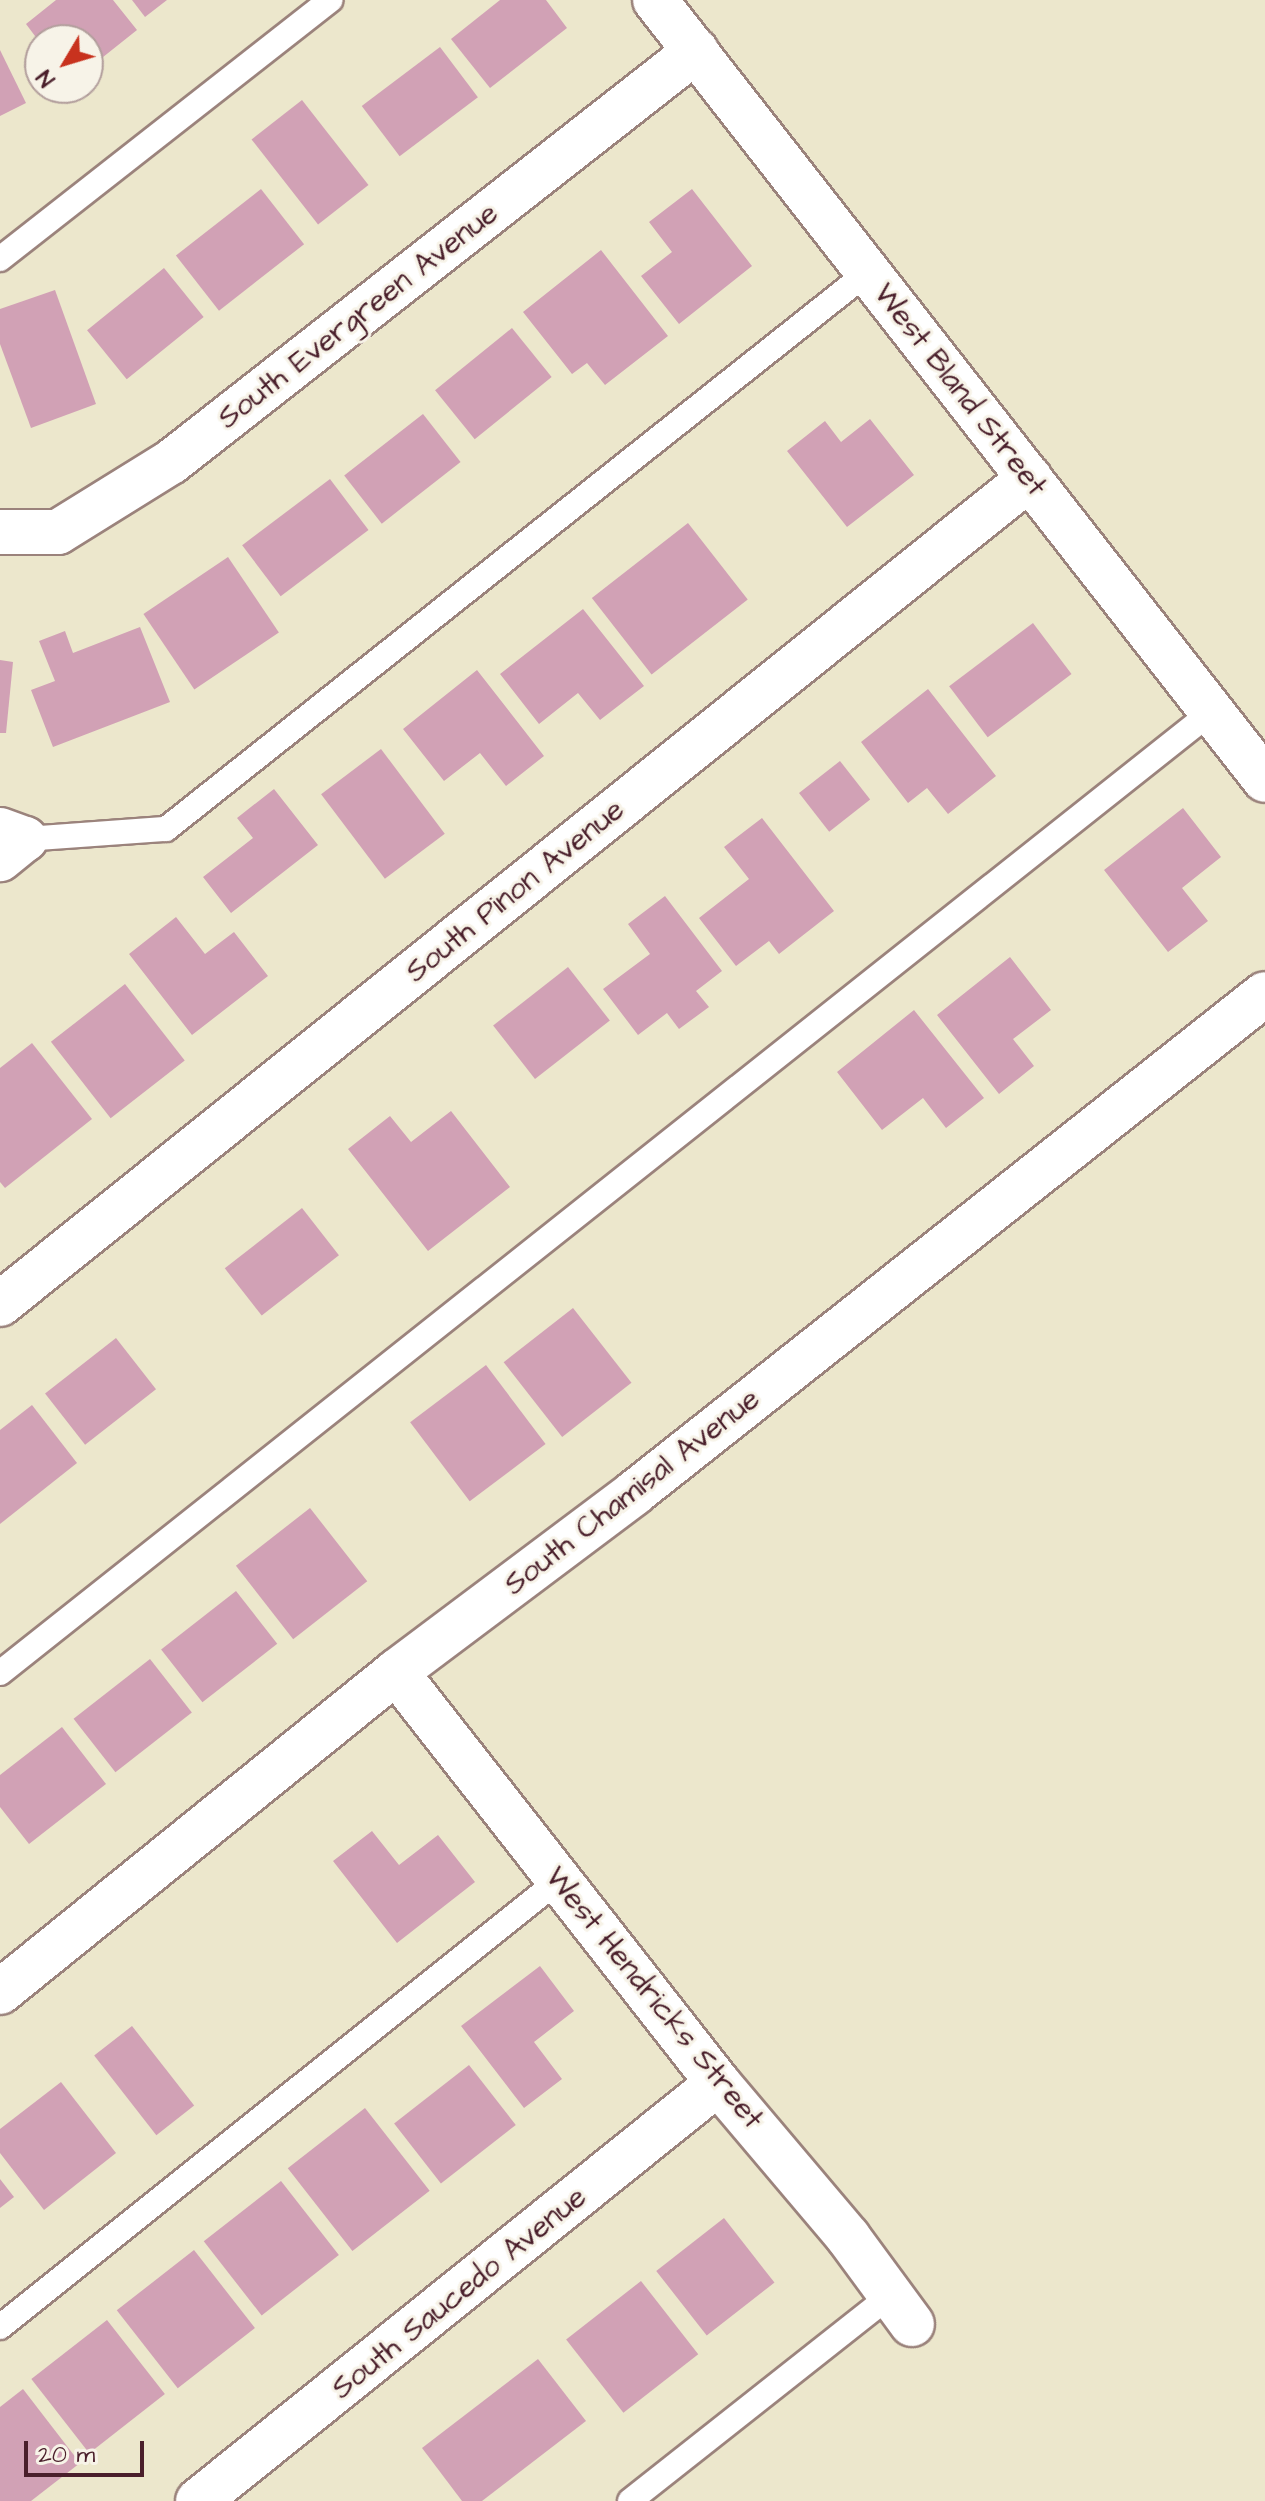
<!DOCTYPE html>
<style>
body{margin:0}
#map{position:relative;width:1265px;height:2501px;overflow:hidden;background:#ece7cc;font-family:"Architects Daughter",sans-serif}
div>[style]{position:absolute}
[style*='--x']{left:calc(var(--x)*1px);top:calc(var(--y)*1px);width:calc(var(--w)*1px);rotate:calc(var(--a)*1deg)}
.building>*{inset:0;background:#d1a1b5;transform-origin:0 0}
.roads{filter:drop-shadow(2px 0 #9b837c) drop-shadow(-2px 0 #9b837c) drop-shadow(0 2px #9b837c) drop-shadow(0 -2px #9b837c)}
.service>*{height:24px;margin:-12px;padding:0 12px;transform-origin:12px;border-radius:12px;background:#fff}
.minor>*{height:44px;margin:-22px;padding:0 22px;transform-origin:22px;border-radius:22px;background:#fff}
.tertiary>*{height:44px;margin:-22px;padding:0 22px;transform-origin:22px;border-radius:22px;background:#fff}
span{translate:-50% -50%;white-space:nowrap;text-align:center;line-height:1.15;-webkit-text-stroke:6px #f7f3e8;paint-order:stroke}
.street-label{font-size:30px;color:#4a1f2b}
.north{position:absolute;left:24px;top:24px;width:80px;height:80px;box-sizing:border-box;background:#f7f3e8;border:2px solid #b29e9c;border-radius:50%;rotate:232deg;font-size:22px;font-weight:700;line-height:32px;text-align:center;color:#4a1f2b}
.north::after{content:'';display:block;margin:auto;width:28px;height:36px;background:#c8321e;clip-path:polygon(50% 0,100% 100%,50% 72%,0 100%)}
.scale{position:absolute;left:24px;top:2441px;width:120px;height:36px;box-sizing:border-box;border:4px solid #4a1f2b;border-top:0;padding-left:10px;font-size:24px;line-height:28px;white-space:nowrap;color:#4a1f2b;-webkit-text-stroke:6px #f7f3e8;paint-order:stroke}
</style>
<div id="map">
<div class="building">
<div style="clip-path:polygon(56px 0,113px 0,137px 30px,88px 69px,88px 40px,38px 40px,26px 24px)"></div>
<div style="clip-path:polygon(132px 0,167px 0,145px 17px)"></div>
<div style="clip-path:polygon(500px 0,546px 0,567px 28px,490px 88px,451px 39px)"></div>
<div style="left:440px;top:47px;width:63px;height:98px;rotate:53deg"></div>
<div style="clip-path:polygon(0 50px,26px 103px,0 116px)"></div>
<div style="left:302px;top:100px;width:108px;height:64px;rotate:52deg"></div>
<div style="left:261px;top:189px;width:70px;height:108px;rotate:52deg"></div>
<div style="clip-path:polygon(692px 189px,752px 266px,679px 324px,641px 276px,672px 252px,649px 222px)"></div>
<div style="clip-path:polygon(601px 250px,668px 336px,605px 385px,587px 363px,572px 374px,523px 312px)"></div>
<div style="left:164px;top:268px;width:63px;height:99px;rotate:51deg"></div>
<div style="clip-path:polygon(55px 290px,96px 404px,31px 428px,0 344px,0 309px)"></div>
<div style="left:512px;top:328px;width:63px;height:99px;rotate:51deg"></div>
<div style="left:423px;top:414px;width:61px;height:100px;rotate:52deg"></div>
<div style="clip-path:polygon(870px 419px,914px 475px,847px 527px,787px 451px,825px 421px,841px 442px)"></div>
<div style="left:330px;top:479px;width:64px;height:110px;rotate:53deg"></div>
<div style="left:688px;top:523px;width:97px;height:122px;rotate:52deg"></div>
<div style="left:228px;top:557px;width:91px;height:102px;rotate:56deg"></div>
<div style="clip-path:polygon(583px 609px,644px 686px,600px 720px,578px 693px,539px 724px,500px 674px)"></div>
<div style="left:1033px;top:623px;width:64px;height:105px;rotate:53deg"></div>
<div style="clip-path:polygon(140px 627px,170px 702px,53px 747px,31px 690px,55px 681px,39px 641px,65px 631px,73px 653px)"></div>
<div style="clip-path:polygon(0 660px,13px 662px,6px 733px,0 733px)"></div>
<div style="clip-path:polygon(477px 670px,544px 756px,506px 786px,480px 753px,444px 781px,403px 729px)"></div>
<div style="clip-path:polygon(928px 689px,996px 776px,948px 814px,927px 788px,908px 803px,861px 742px)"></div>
<div style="left:381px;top:749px;width:106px;height:75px;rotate:53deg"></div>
<div style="left:840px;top:761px;width:49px;height:52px;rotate:52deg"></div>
<div style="clip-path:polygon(274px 789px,318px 845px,231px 913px,203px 877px,253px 838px,237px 818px)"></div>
<div style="clip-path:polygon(1183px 808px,1221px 857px,1182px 888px,1208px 921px,1168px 952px,1104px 870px)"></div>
<div style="clip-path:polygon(762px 818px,834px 911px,779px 954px,769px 941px,736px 966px,699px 918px,749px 879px,724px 847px)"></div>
<div style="clip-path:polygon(665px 896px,722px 971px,696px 991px,709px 1007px,679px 1029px,667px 1013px,638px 1035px,603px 989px,650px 954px,628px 924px)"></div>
<div style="clip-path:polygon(176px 917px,205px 954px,234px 932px,268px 976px,192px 1035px,129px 954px)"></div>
<div style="clip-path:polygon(1010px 957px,1051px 1010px,1013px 1039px,1034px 1066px,999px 1094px,937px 1015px)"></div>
<div style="left:568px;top:967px;width:68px;height:95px;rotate:52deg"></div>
<div style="left:125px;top:984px;width:97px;height:94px;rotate:52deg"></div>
<div style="clip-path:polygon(914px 1010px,984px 1098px,946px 1128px,923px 1098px,882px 1130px,837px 1072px)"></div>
<div style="clip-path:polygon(32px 1043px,92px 1119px,5px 1188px,0 1182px,0 1068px)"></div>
<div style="clip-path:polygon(451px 1111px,510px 1187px,428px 1251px,348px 1149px,390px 1116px,411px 1142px)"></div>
<div style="left:302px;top:1208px;width:60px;height:98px;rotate:52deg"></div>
<div style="left:573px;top:1308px;width:95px;height:88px;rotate:52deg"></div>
<div style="left:116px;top:1338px;width:65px;height:90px;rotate:52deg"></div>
<div style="left:486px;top:1365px;width:99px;height:95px;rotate:53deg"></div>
<div style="clip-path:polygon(32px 1405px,77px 1463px,0 1524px,0 1430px)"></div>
<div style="left:310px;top:1508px;width:93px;height:94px;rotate:52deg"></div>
<div style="left:236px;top:1591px;width:67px;height:95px;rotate:52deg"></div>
<div style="left:150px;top:1659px;width:68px;height:97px;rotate:52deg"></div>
<div style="clip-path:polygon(62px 1727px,106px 1784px,29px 1844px,0 1807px,0 1775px)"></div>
<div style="clip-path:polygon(372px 1831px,399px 1865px,438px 1835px,475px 1882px,397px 1943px,333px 1861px)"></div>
<div style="clip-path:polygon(540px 1966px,574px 2011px,534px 2042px,562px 2079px,524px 2108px,461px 2026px)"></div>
<div style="left:132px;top:2026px;width:101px;height:48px;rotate:52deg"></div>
<div style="left:469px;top:2065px;width:76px;height:95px;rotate:52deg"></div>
<div style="clip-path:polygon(61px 2082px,116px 2153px,44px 2210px,0 2153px,0 2129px)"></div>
<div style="left:365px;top:2108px;width:105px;height:98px;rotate:52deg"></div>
<div style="clip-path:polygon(0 2179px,14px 2197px,0 2208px)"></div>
<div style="left:281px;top:2181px;width:94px;height:98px;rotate:52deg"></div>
<div style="left:724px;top:2218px;width:82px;height:86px;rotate:52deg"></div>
<div style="left:194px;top:2250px;width:99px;height:98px;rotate:52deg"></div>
<div style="left:641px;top:2281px;width:93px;height:95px;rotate:52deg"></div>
<div style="left:107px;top:2320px;width:94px;height:96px;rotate:52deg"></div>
<div style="clip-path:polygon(538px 2359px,586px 2421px,482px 2501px,462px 2501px,422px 2448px)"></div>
<div style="clip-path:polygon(23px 2389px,80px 2463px,31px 2501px,0 2501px,0 2407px)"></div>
</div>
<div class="roads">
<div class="service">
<div style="--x:0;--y:259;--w:420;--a:-38.1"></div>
<div style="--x:25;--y:839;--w:141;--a:-4.1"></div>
<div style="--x:166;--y:829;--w:896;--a:-38.43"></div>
<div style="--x:0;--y:1673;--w:1546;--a:-38.43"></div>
<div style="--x:0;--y:2327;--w:716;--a:-38.65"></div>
<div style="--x:630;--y:2501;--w:333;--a:-38.3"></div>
</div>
<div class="minor">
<div style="--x:0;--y:532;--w:58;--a:0"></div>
<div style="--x:58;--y:532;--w:133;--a:-31.8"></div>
<div style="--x:171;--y:462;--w:667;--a:-38.06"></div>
<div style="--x:0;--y:830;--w:27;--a:20"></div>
<div style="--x:25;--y:839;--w:32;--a:141"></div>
<div style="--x:0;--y:1304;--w:1320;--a:-38.73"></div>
<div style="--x:396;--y:1672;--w:522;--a:51.92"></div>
<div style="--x:718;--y:2083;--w:202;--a:49.8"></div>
<div style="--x:848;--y:2237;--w:108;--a:53.7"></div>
<div style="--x:0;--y:1992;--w:509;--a:-38.94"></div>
<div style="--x:396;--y:1672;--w:298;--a:-36.9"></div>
<div style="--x:634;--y:1493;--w:804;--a:-38.34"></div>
<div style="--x:198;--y:2501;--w:667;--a:-38.79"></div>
</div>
<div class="tertiary">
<div style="--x:655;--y:0;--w:990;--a:51.97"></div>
</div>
</div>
<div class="street-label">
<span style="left:358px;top:316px;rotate:-38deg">South Evergreen Avenue</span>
<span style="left:960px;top:390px;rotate:52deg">West Bland Street</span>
<span style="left:515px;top:891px;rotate:-39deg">South Pinon Avenue</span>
<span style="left:632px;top:1492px;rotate:-38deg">South Chamisal Avenue</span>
<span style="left:654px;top:1998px;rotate:51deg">West Hendricks Street</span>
<span style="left:459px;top:2293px;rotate:-39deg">South Saucedo Avenue</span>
</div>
<div class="north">N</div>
<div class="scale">20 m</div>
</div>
